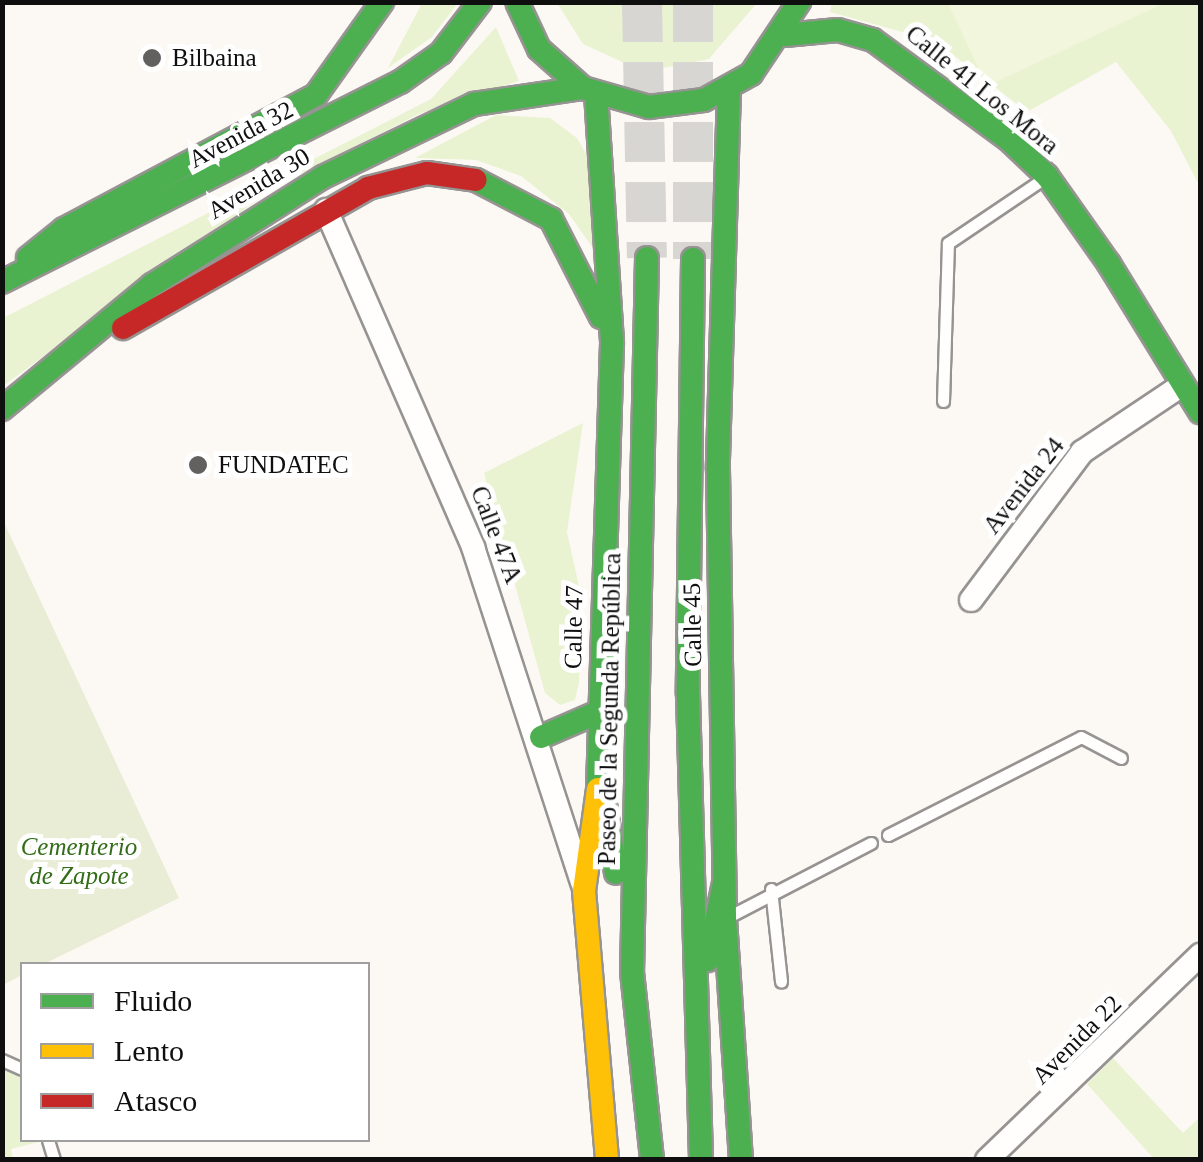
<!DOCTYPE html>
<meta charset="utf-8">
<style>
body{margin:0}
#map{position:relative;width:1203px;height:1162px;overflow:hidden;background:#fcf9f4;font-family:Georgia,serif}
div>[style]{position:absolute}
[style*='--x']{left:calc(var(--x)*1px);top:calc(var(--y)*1px);width:calc(var(--w)*1px);rotate:calc(var(--a)*1deg)}
.green>*{inset:0;background:#e9f3d2}
.cemetery>*{inset:0;background:#eaedd6}
.pitch>*{inset:0;background:#f2f6dc}
.highway-tunnel>*{height:40px;margin-top:-20px;transform-origin:0;background:repeating-linear-gradient(90deg,#d8d6d2 0 40px,transparent 0 60px)}
.roads{filter:drop-shadow(2px 0 #969492) drop-shadow(-2px 0 #969492) drop-shadow(0 2px #969492) drop-shadow(0 -2px #969492)}
.lane>*{height:11px;margin:-5.5px;padding:0 5.5px;transform-origin:5.5px;border-radius:5.5px;background:#fffefd}
.street>*{height:22px;margin:-11px;padding:0 11px;transform-origin:11px;border-radius:11px;background:#fffefd}
.fast>*{height:22px;margin:-11px;padding:0 11px;transform-origin:11px;border-radius:11px;background:#4caf50}
.slow>*{height:22px;margin:-11px;padding:0 11px;transform-origin:11px;border-radius:11px;background:#ffc107}
.jam>*{height:22px;margin:-11px;padding:0 11px;transform-origin:11px;border-radius:11px;background:#c62828}
.dots>*{width:28px;height:28px;translate:-50% -50%;box-sizing:border-box;border:5px solid #fff;border-radius:50%}
span{translate:-50% -50%;white-space:nowrap;text-align:center;line-height:1.15;-webkit-text-stroke:10px #fff;paint-order:stroke}
.poi-label{font-size:25px;color:#0f0f0f}
.left{translate:0 -50%;text-align:left}
.street-label{font-size:25px;color:#0f0f0f}
.park-label{font-size:25px;color:#336d18;font-style:italic}
.frame{position:absolute;inset:0;border:5px solid #0f0f0f;pointer-events:none}
.legend{position:absolute;left:20px;top:962px;width:350px;height:180px;box-sizing:border-box;background:#fff;border:2px solid #9f9f9f;margin:0;padding:12px 18px;list-style:none;font-size:30px;color:#0f0f0f}
.legend li{display:flex;align-items:center;gap:20px;height:50px}
.legend b{width:50px;border:2px solid #9f9f9f}
</style>
<div id="map">
<div class="green">
<div style="clip-path:polygon(832px 2px,1200px 3px,1200px 187px,1171px 131px,1116px 62px,1027px 112px,935px 41px,830px 12px)"></div>
<div style="clip-path:polygon(422px 3px,458px 3px,432px 37px,388px 68px)"></div>
<div style="clip-path:polygon(557px 3px,757px 3px,709px 59px,644px 72px,583px 44px)"></div>
<div style="clip-path:polygon(496px 27px,519px 81px,421px 113px,278px 185px,3px 386px,3px 318px,431px 99px)"></div>
<div style="clip-path:polygon(496px 115px,550px 118px,577px 138px,592px 164px,595px 251px,569px 214px,521px 176px,476px 160px,415px 158px)"></div>
<div style="clip-path:polygon(583px 423px,567px 532px,580px 591px,579px 682px,575px 700px,560px 705px,545px 693px,484px 473px)"></div>
<div style="clip-path:polygon(1113px 1058px,1183px 1133px,1200px 1117px,1200px 1159px,1154px 1159px,1087px 1084px)"></div>
<div style="clip-path:polygon(2px 1066px,22px 1075px,22px 1140px,43px 1141px,11px 1149px,13px 1159px,3px 1159px)"></div>
</div>
<div class="cemetery">
<div style="clip-path:polygon(2px 518px,179px 898px,44px 964px,22px 964px,22px 975px,3px 985px)"></div>
</div>
<div class="pitch">
<div style="clip-path:polygon(948px 3px,1164px 3px,987px 86px)"></div>
</div>
<div class="highway-tunnel">
<div style="--x:642;--y:2;--w:256;--a:88.9"></div>
<div style="--x:693;--y:2;--w:257;--a:90"></div>
</div>
<div class="roads">
<div class="lane">
<div style="--x:943;--y:401;--w:158;--a:-88.2"></div>
<div style="--x:948;--y:243;--w:118;--a:-34"></div>
<div style="--x:888;--y:835;--w:216;--a:-26.9"></div>
<div style="--x:1081;--y:737;--w:45;--a:27.7"></div>
<div style="--x:771;--y:889;--w:93;--a:83.8"></div>
<div style="--x:728;--y:917;--w:161;--a:-27.4"></div>
<div style="--x:2;--y:1060;--w:22;--a:24"></div>
<div style="--x:48;--y:1140;--w:21;--a:73"></div>
</div>
<div class="street">
<div style="--x:326;--y:210;--w:368;--a:66.4"></div>
<div style="--x:473;--y:547;--w:353;--a:72"></div>
<div style="--x:971;--y:600;--w:185;--a:-53.1"></div>
<div style="--x:1082;--y:452;--w:120;--a:-33.8"></div>
<div style="--x:987;--y:1160;--w:296;--a:-43.9"></div>
</div>
<div class="fast">
<div style="--x:517;--y:2;--w:52;--a:64.9"></div>
<div style="--x:539;--y:49;--w:59;--a:41.6"></div>
<div style="--x:583;--y:88;--w:69;--a:16.1"></div>
<div style="--x:649;--y:107;--w:55;--a:-7.3"></div>
<div style="--x:704;--y:100;--w:54;--a:-29"></div>
<div style="--x:751;--y:74;--w:87;--a:-56.3"></div>
<div style="--x:785;--y:35;--w:53;--a:-5.4"></div>
<div style="--x:838;--y:30;--w:36;--a:16"></div>
<div style="--x:873;--y:40;--w:167;--a:36.3"></div>
<div style="--x:1008;--y:139;--w:54;--a:43.5"></div>
<div style="--x:1047;--y:176;--w:108;--a:54.8"></div>
<div style="--x:1109;--y:264;--w:174;--a:58.4"></div>
<div style="--x:729;--y:89;--w:380;--a:91.7"></div>
<div style="--x:718;--y:469;--w:450;--a:89.1"></div>
<div style="--x:725;--y:919;--w:242;--a:86.2"></div>
<div style="--x:596;--y:94;--w:250;--a:86.3"></div>
<div style="--x:612;--y:343;--w:446;--a:91.8"></div>
<div style="--x:476;--y:180;--w:85;--a:27.5"></div>
<div style="--x:551;--y:219;--w:110;--a:63"></div>
<div style="--x:28;--y:258;--w:46;--a:-38.9"></div>
<div style="--x:64;--y:229;--w:285;--a:-28"></div>
<div style="--x:316;--y:95;--w:114;--a:-54.6"></div>
<div style="--x:647;--y:258;--w:714;--a:91.2"></div>
<div style="--x:632;--y:972;--w:189;--a:83.9"></div>
<div style="--x:693;--y:259;--w:435;--a:90.7"></div>
<div style="--x:688;--y:694;--w:466;--a:88.4"></div>
<div style="--x:2;--y:282;--w:445;--a:-26.7"></div>
<div style="--x:400;--y:82;--w:50;--a:-35.3"></div>
<div style="--x:441;--y:53;--w:64;--a:-52.6"></div>
<div style="--x:2;--y:409;--w:195;--a:-39.6"></div>
<div style="--x:152;--y:285;--w:202;--a:-32.3"></div>
<div style="--x:323;--y:177;--w:168;--a:-25.8"></div>
<div style="--x:474;--y:104;--w:110;--a:-8.4"></div>
<div style="--x:541;--y:737;--w:65;--a:-23.4"></div>
<div style="--x:600;--y:773;--w:101;--a:80.9"></div>
<div style="--x:708;--y:960;--w:79;--a:-78.3"></div>
</div>
<div class="slow">
<div style="--x:598;--y:789;--w:103;--a:97.8"></div>
<div style="--x:584;--y:891;--w:270;--a:85.1"></div>
</div>
<div class="jam">
<div style="--x:123;--y:328;--w:282;--a:-29.7"></div>
<div style="--x:368;--y:188;--w:61;--a:-14.3"></div>
<div style="--x:427;--y:173;--w:49;--a:8.1"></div>
</div>
</div>
<div class="dots">
<div style="left:152px;top:58px;background:#62615f"></div>
<div style="left:198px;top:465px;background:#62615f"></div>
</div>
<div class="poi-label">
<span class="left" style="left:172px;top:58px">Bilbaina</span>
<span class="left" style="left:218px;top:465px">FUNDATEC</span>
</div>
<div class="street-label">
<span style="left:982px;top:90px;rotate:39deg">Calle 41 Los Mora</span>
<span style="left:241px;top:135px;rotate:-28deg">Avenida 32</span>
<span style="left:259px;top:184px;rotate:-31deg">Avenida 30</span>
<span style="left:1024px;top:486px;rotate:-52deg">Avenida 24</span>
<span style="left:496px;top:535px;rotate:69deg">Calle 47A</span>
<span style="left:693px;top:625px;rotate:-91deg">Calle 45</span>
<span style="left:574px;top:627px;rotate:-89deg">Calle 47</span>
<span style="left:610px;top:709px;rotate:-89deg">Paseo de la Segunda República</span>
<span style="left:1077px;top:1040px;rotate:-45deg">Avenida 22</span>
</div>
<div class="park-label">
<span style="left:79px;top:862px">Cementerio<br>de Zapote</span>
</div>
<div class="frame"></div>
<ul class="legend">
<li><b style="height:12px;background:#4caf50"></b>Fluido</li>
<li><b style="height:12px;background:#ffc107"></b>Lento</li>
<li><b style="height:12px;background:#c62828"></b>Atasco</li>
</ul>
</div>
